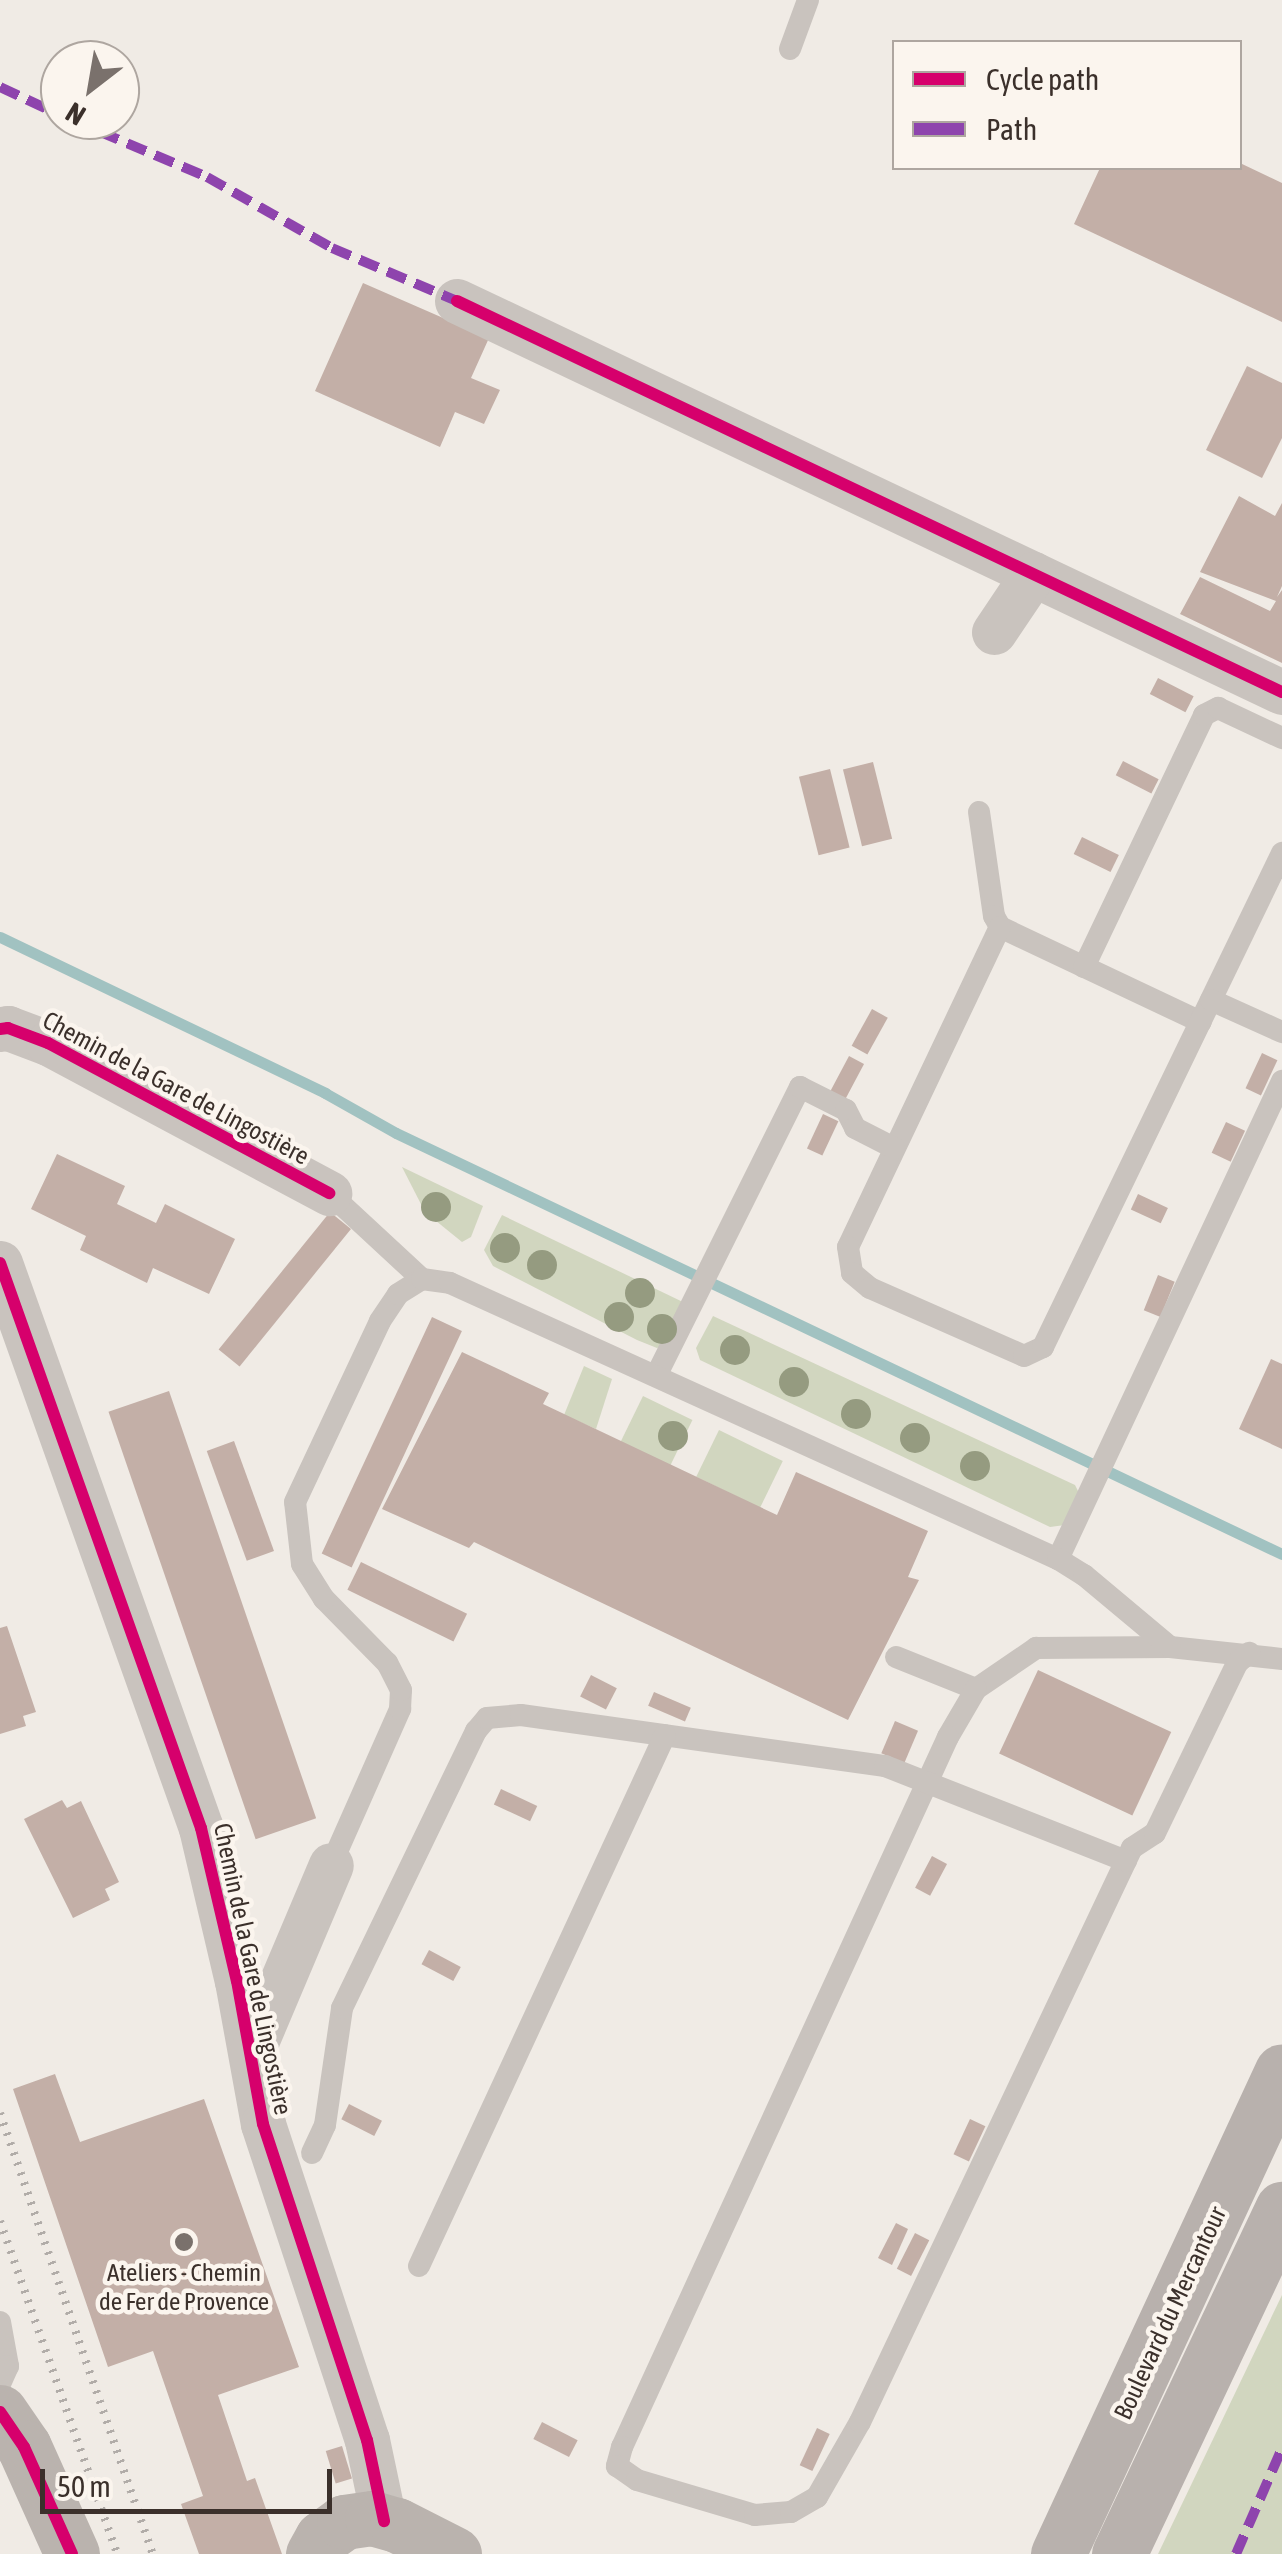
<!DOCTYPE html>
<meta charset="utf-8">
<style>
body{margin:0}
#map{position:relative;width:1282px;height:2554px;overflow:hidden;background:#f0ebe5;font-family:"Asap Condensed",sans-serif}
div>[style]{position:absolute}
[style*='--x']{left:calc(var(--x)*1px);top:calc(var(--y)*1px);width:calc(var(--w)*1px);rotate:calc(var(--a)*1deg)}
.green>*{inset:0;background:#d1d6bf;transform-origin:0 0}
.stream>*{height:11px;margin:-5.5px;padding:0 5.5px;transform-origin:5.5px;border-radius:5.5px;background:#a1c2c1}
.building>*{inset:0;background:#c3afa7;transform-origin:0 0}
.lane>*{height:22px;margin:-11px;padding:0 11px;transform-origin:11px;border-radius:11px;background:#c9c3be}
.street>*{height:45px;margin:-22.5px;padding:0 22.5px;transform-origin:22.5px;border-radius:22.5px;background:#c9c3be}
.secondary>*{height:55px;margin:-27.5px;padding:0 27.5px;transform-origin:27.5px;border-radius:27.5px;background:#bab3ae}
.primary>*{height:55px;margin:-27.5px;padding:0 27.5px;transform-origin:27.5px;border-radius:27.5px;background:#b8b1ad}
.rail>*{height:8px;margin-top:-4px;transform-origin:0;background:repeating-linear-gradient(90deg,#b1aca8 0 2.5px,transparent 0 10.5px)}
.quiet>*{height:10px;margin-top:-5px;transform-origin:0;background:repeating-linear-gradient(90deg,#8e44ad 0 20px,transparent 0 30px)}
.cycleway>*{height:12px;margin:-6px;padding:0 6px;transform-origin:6px;border-radius:6px;background:#d6006c}
.trees>*{width:30px;height:30px;margin:-15px;border-radius:50%;background:#959b80}
.dots>*{width:28px;height:28px;translate:-50% -50%;box-sizing:border-box;border:5px solid #fbf5ee;border-radius:50%}
span{translate:-50% -50%;white-space:nowrap;text-align:center;line-height:1.15;-webkit-text-stroke:9px #fbf5ee;paint-order:stroke}
.street-label{font-size:25px;color:#3b302b}
.poi-label{font-size:25px;color:#3b302b}
.legend{position:absolute;left:892px;top:40px;width:350px;height:130px;box-sizing:border-box;background:#fbf5ee;border:2px solid #aea6a0;margin:0;padding:12px 18px;list-style:none;font-size:30px;color:#3b302b}
.legend li{display:flex;align-items:center;gap:20px;height:50px}
.legend b{width:50px;border:2px solid #aea6a0}
.north{position:absolute;left:40px;top:40px;width:100px;height:100px;box-sizing:border-box;background:#fbf5ee;border:2px solid #aea6a0;border-radius:50%;rotate:211deg;font-size:28px;font-weight:700;line-height:40px;text-align:center;color:#3b302b}
.north::after{content:'';display:block;margin:auto;width:35px;height:45px;background:#7a716c;clip-path:polygon(50% 0,100% 100%,50% 72%,0 100%)}
.scale{position:absolute;left:40px;top:2469px;width:292px;height:45px;box-sizing:border-box;border:5px solid #3b302b;border-top:0;padding-left:12px;font-size:30px;line-height:35px;white-space:nowrap;color:#3b302b;-webkit-text-stroke:8px #fbf5ee;paint-order:stroke}
</style>
<div id="map">
<div class="green">
<div style="clip-path:polygon(402px 1167px,483px 1206px,471px 1237px,462px 1242px,425px 1212px)"></div>
<div style="clip-path:polygon(502px 1215px,685px 1303px,665px 1345px,657px 1348px,637px 1340px,493px 1266px,484px 1250px)"></div>
<div style="clip-path:polygon(713px 1316px,1075px 1485px,1079px 1493px,1065px 1525px,1050px 1527px,700px 1360px,696px 1348px)"></div>
<div style="clip-path:polygon(584px 1366px,612px 1379px,596px 1429px,564px 1415px)"></div>
<div style="left:643px;top:1396px;width:55px;height:51px;rotate:26deg"></div>
<div style="left:719px;top:1430px;width:71px;height:52px;rotate:26deg"></div>
<div style="clip-path:polygon(1282px 2295px,1282px 2554px,1158px 2554px)"></div>
</div>
<div class="stream">
<div style="--x:0;--y:937;--w:361;--a:25.6"></div>
<div style="--x:325;--y:1093;--w:81;--a:29.4"></div>
<div style="--x:396;--y:1133;--w:981;--a:25.42"></div>
</div>
<div class="building">
<div style="clip-path:polygon(1240px 163px,1282px 183px,1282px 322px,1074px 224px,1100px 168px,1240px 168px)"></div>
<div style="clip-path:polygon(363px 283px,489px 338px,471px 378px,500px 390px,484px 424px,455px 412px,440px 447px,315px 391px)"></div>
<div style="clip-path:polygon(1247px 366px,1282px 383px,1282px 438px,1262px 478px,1206px 450px)"></div>
<div style="clip-path:polygon(1239px 496px,1275px 516px,1282px 503px,1282px 586px,1277px 597px,1282px 590px,1282px 663px,1180px 614px,1200px 577px,1270px 611px,1276px 601px,1200px 572px)"></div>
<div style="left:1158px;top:678px;width:40px;height:18px;rotate:27deg"></div>
<div style="left:1123px;top:761px;width:40px;height:16px;rotate:27deg"></div>
<div style="left:873px;top:762px;width:79px;height:31px;rotate:76deg"></div>
<div style="left:830px;top:769px;width:81px;height:32px;rotate:76deg"></div>
<div style="left:1082px;top:837px;width:41px;height:19px;rotate:26deg"></div>
<div style="left:872px;top:1009px;width:18px;height:42px;rotate:29deg"></div>
<div style="left:1262px;top:1053px;width:17px;height:39px;rotate:25deg"></div>
<div style="left:849px;top:1056px;width:17px;height:41px;rotate:28deg"></div>
<div style="left:823px;top:1114px;width:17px;height:38px;rotate:25deg"></div>
<div style="left:1226px;top:1122px;width:21px;height:34px;rotate:25deg"></div>
<div style="clip-path:polygon(57px 1154px,125px 1186px,117px 1204px,156px 1223px,165px 1204px,235px 1239px,209px 1294px,153px 1268px,147px 1283px,80px 1250px,86px 1236px,31px 1209px)"></div>
<div style="left:1138px;top:1194px;width:33px;height:17px;rotate:25deg"></div>
<div style="left:330px;top:1212px;width:27px;height:177px;rotate:39deg"></div>
<div style="left:1158px;top:1275px;width:18px;height:38px;rotate:22deg"></div>
<div style="left:432px;top:1317px;width:33px;height:261px;rotate:25deg"></div>
<div style="clip-path:polygon(462px 1352px,549px 1393px,543px 1404px,777px 1515px,796px 1472px,928px 1531px,908px 1577px,919px 1580px,848px 1720px,474px 1542px,469px 1548px,382px 1509px)"></div>
<div style="clip-path:polygon(1271px 1359px,1282px 1364px,1282px 1449px,1239px 1429px)"></div>
<div style="left:169px;top:1391px;width:452px;height:64px;rotate:71deg"></div>
<div style="left:234px;top:1441px;width:117px;height:29px;rotate:70deg"></div>
<div style="left:361px;top:1562px;width:118px;height:31px;rotate:26deg"></div>
<div style="clip-path:polygon(7px 1626px,36px 1712px,23px 1716px,26px 1726px,0 1734px,0 1628px)"></div>
<div style="left:1038px;top:1670px;width:147px;height:92px;rotate:25deg"></div>
<div style="left:591px;top:1675px;width:29px;height:24px;rotate:27deg"></div>
<div style="left:654px;top:1692px;width:40px;height:15px;rotate:23deg"></div>
<div style="left:895px;top:1721px;width:25px;height:35px;rotate:23deg"></div>
<div style="left:501px;top:1789px;width:40px;height:17px;rotate:25deg"></div>
<div style="clip-path:polygon(62px 1800px,67px 1808px,81px 1801px,119px 1882px,105px 1889px,110px 1900px,73px 1918px,24px 1819px)"></div>
<div style="left:932px;top:1856px;width:17px;height:36px;rotate:28deg"></div>
<div style="left:429px;top:1950px;width:36px;height:16px;rotate:28deg"></div>
<div style="clip-path:polygon(55px 2074px,80px 2142px,204px 2099px,299px 2367px,218px 2395px,247px 2481px,255px 2478px,282px 2554px,199px 2554px,181px 2504px,203px 2496px,153px 2351px,108px 2367px,13px 2089px)"></div>
<div style="left:349px;top:2104px;width:37px;height:17px;rotate:27deg"></div>
<div style="left:970px;top:2119px;width:17px;height:39px;rotate:25deg"></div>
<div style="clip-path:polygon(896px 2223px,908px 2229px,892px 2265px,878px 2258px)"></div>
<div style="left:915px;top:2233px;width:16px;height:40px;rotate:27deg"></div>
<div style="left:542px;top:2422px;width:40px;height:19px;rotate:27deg"></div>
<div style="left:817px;top:2428px;width:14px;height:41px;rotate:25deg"></div>
<div style="left:342px;top:2446px;width:34px;height:17px;rotate:73deg"></div>
</div>
<div class="lane">
<div style="--x:790;--y:49;--w:52;--a:-69.8"></div>
<div style="--x:979;--y:812;--w:105;--a:81.8"></div>
<div style="--x:994;--y:916;--w:13;--a:61"></div>
<div style="--x:1000;--y:927;--w:222;--a:25.3"></div>
<div style="--x:1000;--y:927;--w:354;--a:115.4"></div>
<div style="--x:848;--y:1247;--w:26;--a:81"></div>
<div style="--x:852;--y:1273;--w:23;--a:40"></div>
<div style="--x:870;--y:1288;--w:168;--a:23.8"></div>
<div style="--x:1024;--y:1356;--w:21;--a:-25"></div>
<div style="--x:1043;--y:1347;--w:549;--a:-64.18"></div>
<div style="--x:1084;--y:967;--w:279;--a:-64.5"></div>
<div style="--x:1204;--y:715;--w:16;--a:-27"></div>
<div style="--x:1218;--y:708;--w:71;--a:25.1"></div>
<div style="--x:1211;--y:1000;--w:78;--a:24.3"></div>
<div style="--x:329;--y:1193;--w:127;--a:42.8"></div>
<div style="--x:656;--y:1376;--w:323;--a:-63.5"></div>
<div style="--x:800;--y:1087;--w:51;--a:26.6"></div>
<div style="--x:846;--y:1110;--w:20;--a:63"></div>
<div style="--x:855;--y:1128;--w:44;--a:27.1"></div>
<div style="--x:1058;--y:1559;--w:528;--a:-64.89"></div>
<div style="--x:896;--y:1657;--w:86;--a:21.8"></div>
<div style="--x:976;--y:1689;--w:73;--a:-34.3"></div>
<div style="--x:1036;--y:1648;--w:134;--a:-0.4"></div>
<div style="--x:1170;--y:1647;--w:113;--a:6.1"></div>
<div style="--x:976;--y:1689;--w:56;--a:120.3"></div>
<div style="--x:948;--y:1737;--w:781;--a:114.66"></div>
<div style="--x:622;--y:2447;--w:20;--a:105"></div>
<div style="--x:617;--y:2466;--w:24;--a:35"></div>
<div style="--x:637;--y:2480;--w:123;--a:16.5"></div>
<div style="--x:755;--y:2515;--w:36;--a:-5"></div>
<div style="--x:791;--y:2512;--w:30;--a:-30"></div>
<div style="--x:817;--y:2497;--w:86;--a:-60.2"></div>
<div style="--x:860;--y:2422;--w:635;--a:-64.65"></div>
<div style="--x:1132;--y:1848;--w:27;--a:-33"></div>
<div style="--x:1155;--y:1833;--w:189;--a:-64.2"></div>
<div style="--x:1237;--y:1663;--w:16;--a:-40"></div>
<div style="--x:331;--y:1865;--w:171;--a:-66.1"></div>
<div style="--x:400;--y:1709;--w:19;--a:-87"></div>
<div style="--x:401;--y:1690;--w:30;--a:-117"></div>
<div style="--x:387;--y:1663;--w:90;--a:-134.5"></div>
<div style="--x:324;--y:1599;--w:41;--a:-122.2"></div>
<div style="--x:302;--y:1564;--w:62;--a:-96.4"></div>
<div style="--x:295;--y:1502;--w:200;--a:-64.8"></div>
<div style="--x:380;--y:1321;--w:32;--a:-56"></div>
<div style="--x:398;--y:1294;--w:28;--a:-32"></div>
<div style="--x:422;--y:1279;--w:28;--a:8"></div>
<div style="--x:450;--y:1283;--w:668;--a:24.42"></div>
<div style="--x:1058;--y:1559;--w:31;--a:32"></div>
<div style="--x:1084;--y:1575;--w:112;--a:39.9"></div>
<div style="--x:312;--y:2153;--w:31;--a:-65"></div>
<div style="--x:325;--y:2125;--w:118;--a:-81.7"></div>
<div style="--x:342;--y:2008;--w:308;--a:-64.2"></div>
<div style="--x:476;--y:1731;--w:17;--a:-50"></div>
<div style="--x:487;--y:1718;--w:34;--a:-5"></div>
<div style="--x:521;--y:1715;--w:368;--a:8"></div>
<div style="--x:885;--y:1766;--w:259;--a:21.5"></div>
<div style="--x:419;--y:2266;--w:585;--a:-65.14"></div>
<div style="--x:0;--y:2322;--w:45;--a:79.7"></div>
<div style="--x:8;--y:2366;--w:20;--a:114"></div>
</div>
<div class="street">
<div style="--x:457;--y:301;--w:913;--a:25.36"></div>
<div style="--x:994;--y:632;--w:70;--a:-56.1"></div>
<div style="--x:0;--y:1029;--w:8;--a:-7"></div>
<div style="--x:8;--y:1028;--w:43;--a:20.6"></div>
<div style="--x:48;--y:1043;--w:319;--a:28.1"></div>
<div style="--x:0;--y:1263;--w:600;--a:70.42"></div>
<div style="--x:201;--y:1828;--w:157;--a:76.8"></div>
<div style="--x:237;--y:1981;--w:145;--a:79.7"></div>
<div style="--x:263;--y:2124;--w:333;--a:71.8"></div>
<div style="--x:367;--y:2440;--w:83;--a:78.1"></div>
<div style="--x:251;--y:2054;--w:205;--a:-67.1"></div>
</div>
<div class="secondary">
<div style="--x:0;--y:2412;--w:42;--a:55.6"></div>
<div style="--x:24;--y:2447;--w:117;--a:65.8"></div>
<div style="--x:313;--y:2554;--w:18;--a:-61"></div>
<div style="--x:322;--y:2538;--w:27;--a:-36"></div>
<div style="--x:344;--y:2522;--w:28;--a:-8"></div>
<div style="--x:372;--y:2518;--w:26;--a:16"></div>
<div style="--x:397;--y:2525;--w:64;--a:27"></div>
</div>
<div class="primary">
<div style="--x:1058;--y:2554;--w:532;--a:-65.12"></div>
<div style="--x:1119;--y:2554;--w:382;--a:-64.7"></div>
</div>
<div class="rail">
<div style="--x:0;--y:2113;--w:467;--a:70.9"></div>
<div style="--x:0;--y:2221;--w:353;--a:70.6"></div>
</div>
<div class="quiet">
<div style="--x:0;--y:87;--w:66;--a:25"></div>
<div style="--x:72;--y:120;--w:147;--a:22.9"></div>
<div style="--x:207;--y:177;--w:144;--a:29.6"></div>
<div style="--x:332;--y:248;--w:136;--a:23"></div>
<div style="--x:1236;--y:2554;--w:116;--a:-66.5"></div>
</div>
<div class="cycleway">
<div style="--x:457;--y:301;--w:913;--a:25.36"></div>
<div style="--x:0;--y:1029;--w:8;--a:-7"></div>
<div style="--x:8;--y:1028;--w:43;--a:20.6"></div>
<div style="--x:48;--y:1043;--w:319;--a:28.1"></div>
<div style="--x:0;--y:1263;--w:600;--a:70.42"></div>
<div style="--x:201;--y:1828;--w:157;--a:76.8"></div>
<div style="--x:237;--y:1981;--w:145;--a:79.7"></div>
<div style="--x:263;--y:2124;--w:333;--a:71.8"></div>
<div style="--x:367;--y:2440;--w:83;--a:78.1"></div>
<div style="--x:0;--y:2412;--w:42;--a:55.6"></div>
<div style="--x:24;--y:2447;--w:117;--a:65.8"></div>
</div>
<div class="trees">
<div style="left:436px;top:1207px"></div>
<div style="left:505px;top:1248px"></div>
<div style="left:542px;top:1265px"></div>
<div style="left:640px;top:1293px"></div>
<div style="left:619px;top:1317px"></div>
<div style="left:662px;top:1329px"></div>
<div style="left:735px;top:1350px"></div>
<div style="left:794px;top:1382px"></div>
<div style="left:856px;top:1414px"></div>
<div style="left:673px;top:1436px"></div>
<div style="left:915px;top:1438px"></div>
<div style="left:975px;top:1466px"></div>
</div>
<div class="dots">
<div style="left:184px;top:2242px;background:#7a716c"></div>
</div>
<div class="street-label">
<span style="left:176px;top:1088px;rotate:28deg">Chemin de la Gare de Lingostière</span>
<span style="left:253px;top:1969px;rotate:78deg">Chemin de la Gare de Lingostière</span>
<span style="left:1170px;top:2313px;rotate:-65deg">Boulevard du Mercantour</span>
</div>
<div class="poi-label">
<span style="left:184px;top:2287px">Ateliers - Chemin<br>de Fer de Provence</span>
</div>
<ul class="legend">
<li><b style="height:12px;background:#d6006c"></b>Cycle path</li>
<li><b style="height:12px;background:#8e44ad"></b>Path</li>
</ul>
<div class="north">N</div>
<div class="scale">50 m</div>
</div>
